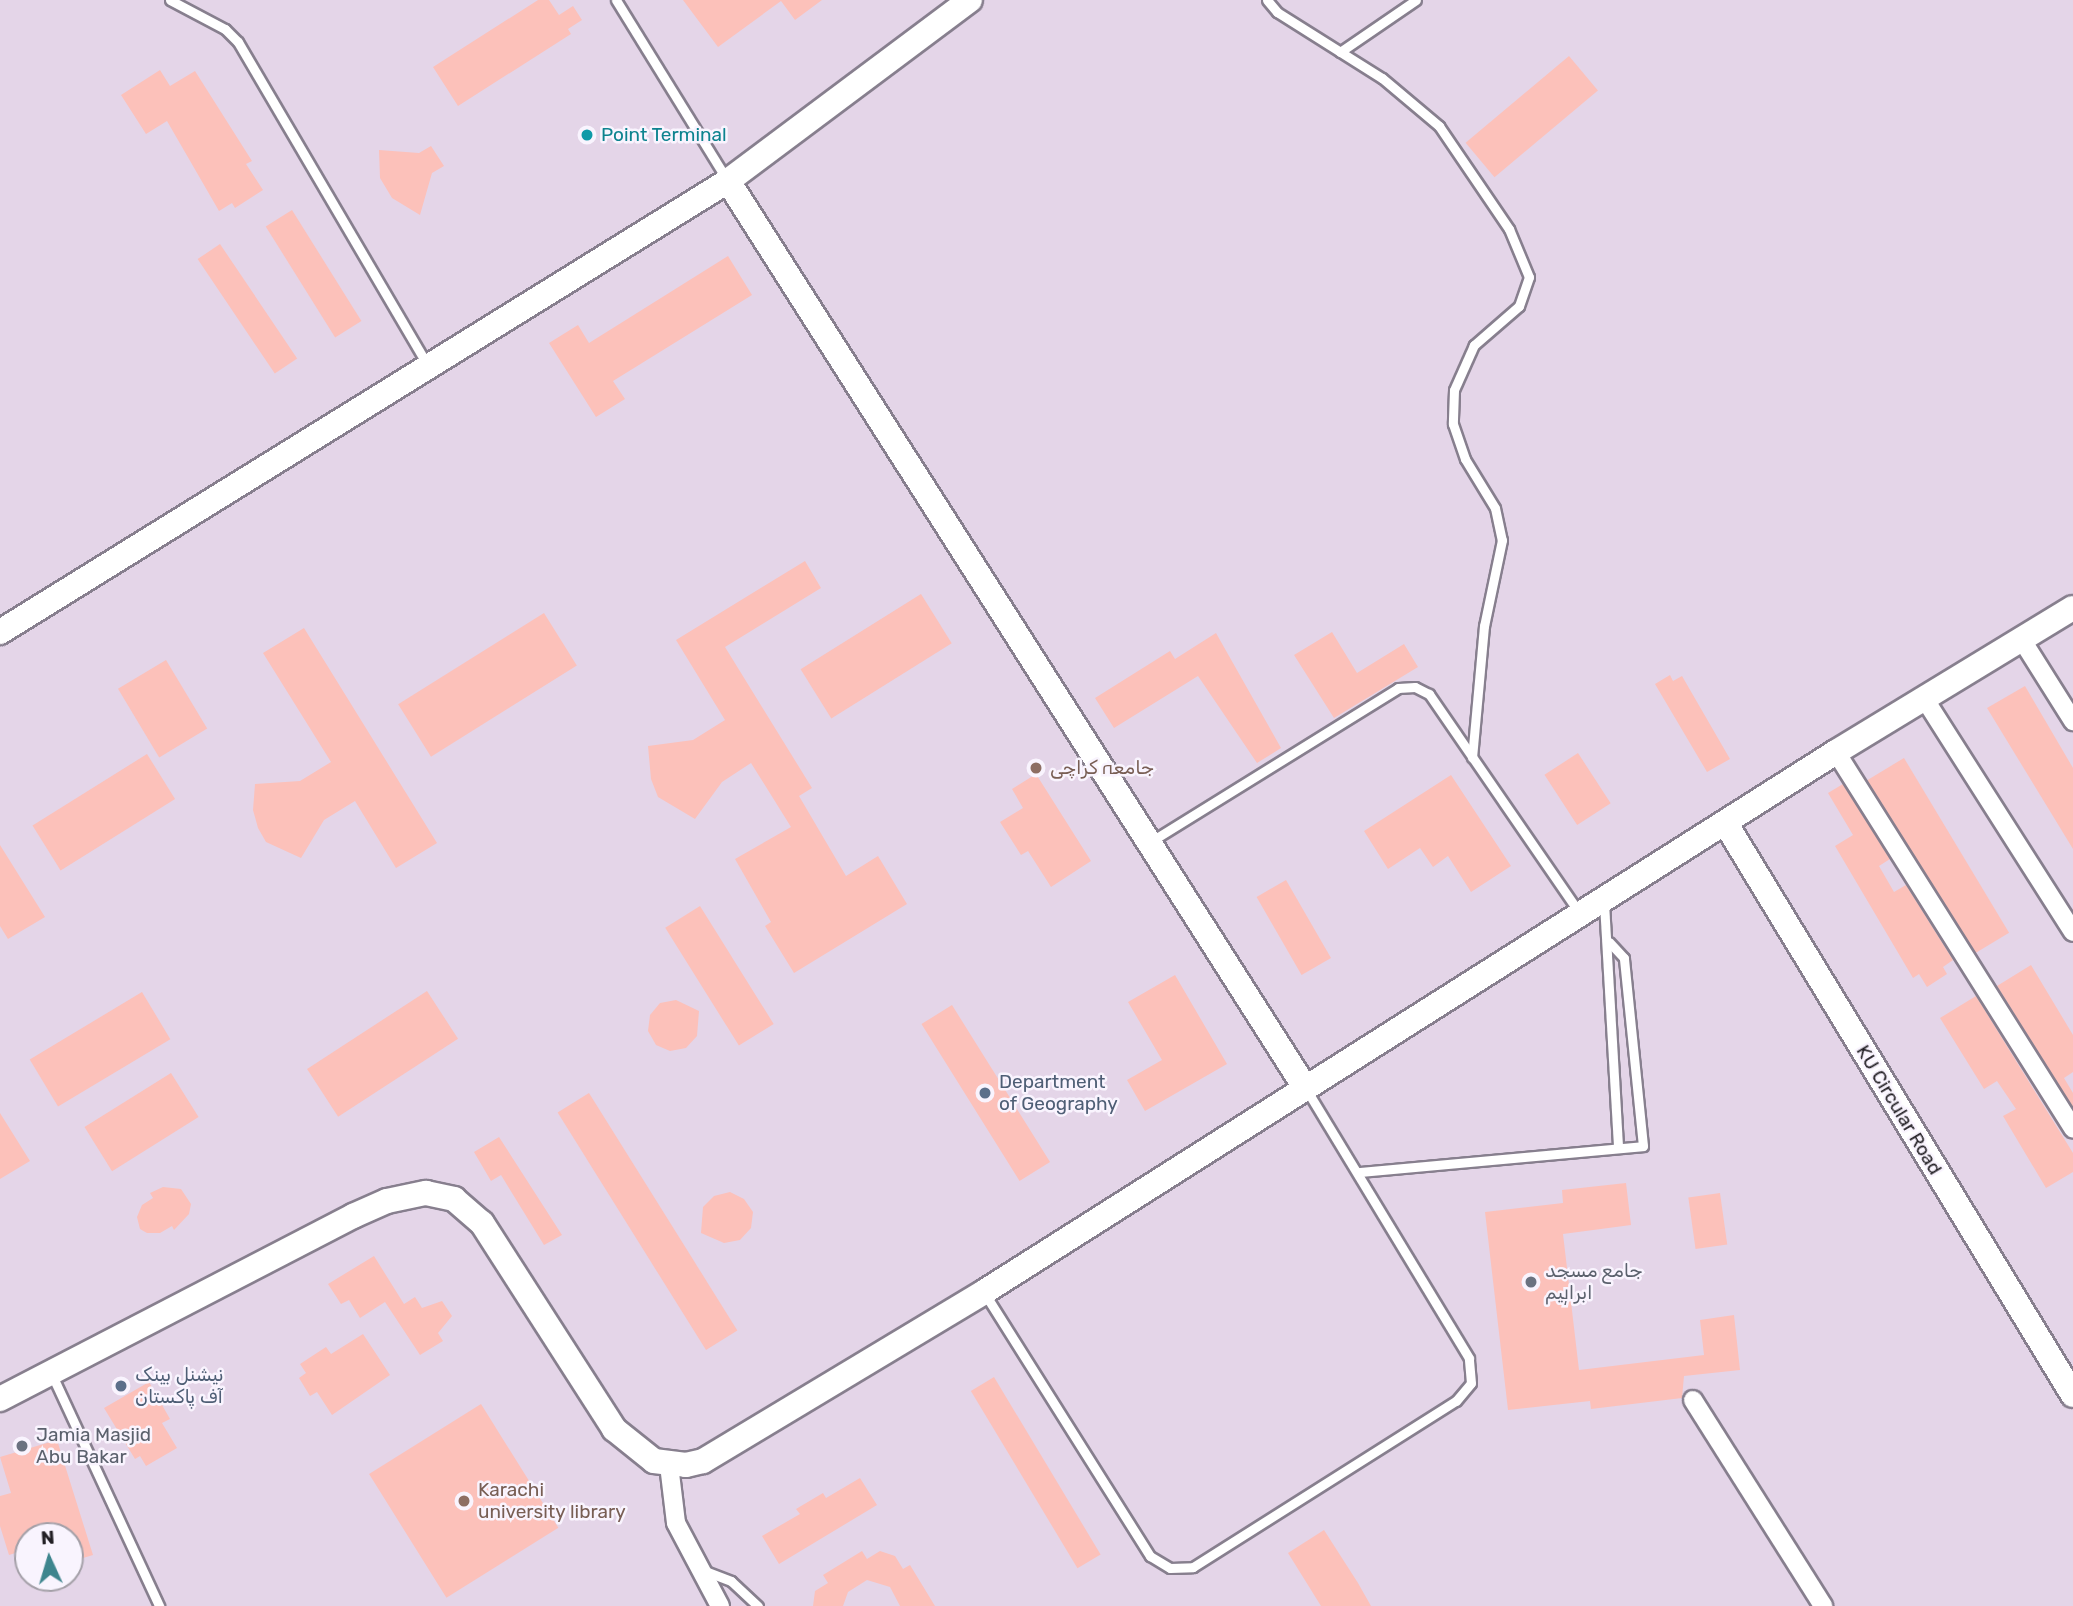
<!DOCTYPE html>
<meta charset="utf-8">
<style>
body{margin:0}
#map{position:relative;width:2073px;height:1606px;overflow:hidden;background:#eee5f5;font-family:Rubik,Cairo,sans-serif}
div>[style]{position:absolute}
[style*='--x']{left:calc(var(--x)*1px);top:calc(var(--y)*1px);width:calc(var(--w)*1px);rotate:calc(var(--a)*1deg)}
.education>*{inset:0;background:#e4d5e8}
.building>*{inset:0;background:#fcc1ba;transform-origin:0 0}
.roads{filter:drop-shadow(2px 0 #877f8e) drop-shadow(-2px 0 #877f8e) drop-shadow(0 2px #877f8e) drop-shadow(0 -2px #877f8e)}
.lane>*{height:9px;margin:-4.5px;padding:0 4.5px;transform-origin:4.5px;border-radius:4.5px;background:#fff}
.street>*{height:18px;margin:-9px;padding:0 9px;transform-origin:9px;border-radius:9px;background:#fff}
.secondary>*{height:24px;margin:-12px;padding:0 12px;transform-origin:12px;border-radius:12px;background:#fff}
.dots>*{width:19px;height:19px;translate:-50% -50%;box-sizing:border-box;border:4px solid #f9f4fe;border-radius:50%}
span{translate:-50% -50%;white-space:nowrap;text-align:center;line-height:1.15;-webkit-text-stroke:5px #f9f4fe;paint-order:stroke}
.culture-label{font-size:19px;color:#0d838f}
.left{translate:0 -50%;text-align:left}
.education-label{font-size:19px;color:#785e54}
.service-label{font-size:19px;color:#4e5e75}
.street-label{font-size:19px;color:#221f24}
.worship-label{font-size:19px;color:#5b616d}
.north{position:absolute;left:14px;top:1522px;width:70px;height:70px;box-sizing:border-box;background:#f9f4fe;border:2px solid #a39fa7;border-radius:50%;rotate:356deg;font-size:19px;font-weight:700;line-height:28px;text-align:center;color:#221f24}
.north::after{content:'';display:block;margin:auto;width:24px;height:32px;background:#3e858e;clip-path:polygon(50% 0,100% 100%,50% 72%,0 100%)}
</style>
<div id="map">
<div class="education">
<div style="clip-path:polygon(evenodd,0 0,2073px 0,2073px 1606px,0 1606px,0 0,28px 1536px,70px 1536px,70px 1578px,28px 1578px,28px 1536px)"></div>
</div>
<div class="building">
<div style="clip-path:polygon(538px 0,549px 0,559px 15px,573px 6px,582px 20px,568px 29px,571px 34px,458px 106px,433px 67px)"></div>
<div style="clip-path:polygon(683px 0,822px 0,795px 20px,781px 1px,718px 47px)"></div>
<div style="left:1569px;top:56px;width:45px;height:135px;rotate:50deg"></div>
<div style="clip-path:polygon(160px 70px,170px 86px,195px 71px,252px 161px,246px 164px,263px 190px,235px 208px,232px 203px,219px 211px,167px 121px,146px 134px,121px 95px)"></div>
<div style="clip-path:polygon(431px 146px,444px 166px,432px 173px,420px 215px,392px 198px,380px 178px,379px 150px,419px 153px)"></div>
<div style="left:292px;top:210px;width:131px;height:31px;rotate:58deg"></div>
<div style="left:220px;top:244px;width:138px;height:27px;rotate:56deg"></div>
<div style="clip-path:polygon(728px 256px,752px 295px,613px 381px,625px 399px,596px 417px,549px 343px,578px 325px,589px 343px)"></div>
<div style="clip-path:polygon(805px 561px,821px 588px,725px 647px,812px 788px,799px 796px,846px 876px,878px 856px,907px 904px,794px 973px,765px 926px,771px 922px,735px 859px,791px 827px,751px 763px,722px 782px,695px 819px,658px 797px,651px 779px,648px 746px,693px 740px,725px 720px,676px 640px)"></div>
<div style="left:921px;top:594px;width:58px;height:142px;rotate:58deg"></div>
<div style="left:544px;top:613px;width:62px;height:172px;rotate:58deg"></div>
<div style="clip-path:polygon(304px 628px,437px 843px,396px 868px,355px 801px,324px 820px,301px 858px,266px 842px,258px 828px,253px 810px,255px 784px,300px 781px,331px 762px,263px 653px)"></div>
<div style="clip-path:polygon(1332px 632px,1357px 673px,1404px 644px,1418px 667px,1334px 718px,1294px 655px)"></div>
<div style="clip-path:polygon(1216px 633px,1281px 748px,1257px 763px,1198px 676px,1114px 728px,1095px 698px,1170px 651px,1175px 659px)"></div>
<div style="left:166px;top:660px;width:80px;height:56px;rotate:59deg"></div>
<div style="clip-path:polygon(1670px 675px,1673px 681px,1682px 676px,1730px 759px,1707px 772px,1655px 684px)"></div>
<div style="clip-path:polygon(2025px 686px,2073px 768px,2073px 849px,1987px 708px)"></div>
<div style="left:1578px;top:753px;width:60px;height:40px;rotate:57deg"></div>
<div style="left:147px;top:754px;width:53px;height:135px;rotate:58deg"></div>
<div style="left:1904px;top:758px;width:204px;height:43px;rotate:59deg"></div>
<div style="clip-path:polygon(1036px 774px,1091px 861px,1051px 887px,1028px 851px,1021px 855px,1000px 822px,1023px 808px,1012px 789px)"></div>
<div style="clip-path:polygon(1451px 775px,1511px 866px,1471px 892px,1448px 856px,1433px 867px,1420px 848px,1388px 869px,1364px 831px)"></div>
<div style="clip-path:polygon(1843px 784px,1890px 859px,1879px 866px,1894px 892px,1906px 885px,1953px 960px,1943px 967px,1947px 974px,1927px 987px,1919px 974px,1913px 978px,1835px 846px,1853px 835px,1828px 793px)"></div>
<div style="clip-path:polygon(0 845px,45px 917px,8px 939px,0 926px)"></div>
<div style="left:1286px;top:880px;width:90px;height:34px;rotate:60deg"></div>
<div style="left:700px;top:906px;width:139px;height:41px;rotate:58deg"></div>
<div style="clip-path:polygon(2031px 965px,2073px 1035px,2073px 1072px,2064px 1078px,2073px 1093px,2073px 1108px,1997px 986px)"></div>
<div style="clip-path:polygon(1175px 975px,1227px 1064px,1145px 1111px,1127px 1080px,1162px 1060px,1128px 1002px)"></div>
<div style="left:427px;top:991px;width:57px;height:143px;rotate:57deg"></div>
<div style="left:142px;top:992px;width:55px;height:131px;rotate:59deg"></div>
<div style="clip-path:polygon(1976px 996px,2073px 1153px,2073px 1172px,2046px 1188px,2003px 1116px,2016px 1109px,1997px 1081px,1984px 1089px,1940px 1018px)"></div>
<div style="clip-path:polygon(676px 1000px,699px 1011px,697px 1036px,686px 1048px,670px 1051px,656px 1045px,648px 1031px,650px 1015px,660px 1003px)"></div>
<div style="left:952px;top:1005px;width:185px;height:36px;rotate:58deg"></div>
<div style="left:171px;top:1073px;width:52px;height:102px;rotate:58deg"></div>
<div style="left:589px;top:1093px;width:280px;height:37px;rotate:58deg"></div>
<div style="clip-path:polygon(0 1113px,30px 1161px,0 1179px)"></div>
<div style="clip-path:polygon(499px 1137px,562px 1235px,544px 1245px,501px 1175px,491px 1181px,474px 1152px)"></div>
<div style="clip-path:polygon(1626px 1183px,1631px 1225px,1563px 1234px,1579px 1370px,1704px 1355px,1700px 1320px,1734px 1315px,1740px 1370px,1684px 1376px,1682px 1398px,1591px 1409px,1590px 1401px,1508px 1410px,1485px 1212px,1563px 1203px,1562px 1190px)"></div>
<div style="clip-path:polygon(163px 1187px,181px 1189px,191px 1204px,189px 1214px,174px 1230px,172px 1226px,160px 1233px,147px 1233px,140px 1229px,137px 1217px,142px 1205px,153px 1198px,150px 1193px)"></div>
<div style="clip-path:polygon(730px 1192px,744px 1199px,753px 1212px,751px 1228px,740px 1240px,724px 1243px,701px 1233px,703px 1207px,714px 1196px)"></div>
<div style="left:1720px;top:1193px;width:52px;height:32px;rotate:82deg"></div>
<div style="clip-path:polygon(374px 1256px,404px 1304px,415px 1297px,422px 1308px,442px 1301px,452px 1316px,438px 1333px,443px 1341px,420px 1355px,385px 1302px,360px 1318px,349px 1300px,341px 1304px,328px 1284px)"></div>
<div style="clip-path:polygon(363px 1334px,390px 1375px,332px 1415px,317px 1392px,310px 1396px,299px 1378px,306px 1373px,300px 1364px,326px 1347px,331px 1354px)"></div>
<div style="left:994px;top:1377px;width:207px;height:27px;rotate:59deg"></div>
<div style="clip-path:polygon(149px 1382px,170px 1419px,162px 1423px,177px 1448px,146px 1466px,140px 1456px,135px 1459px,104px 1408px)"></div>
<div style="left:481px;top:1404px;width:146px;height:132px;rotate:58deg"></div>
<div style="clip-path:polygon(57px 1440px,93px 1555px,70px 1562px,70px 1536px,28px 1536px,28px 1549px,9px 1555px,0 1526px,0 1496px,11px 1493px,0 1457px)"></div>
<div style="clip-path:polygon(860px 1478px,877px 1505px,779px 1564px,762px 1536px,800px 1514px,796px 1509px,823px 1493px,826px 1498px)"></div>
<div style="clip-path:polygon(1324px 1530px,1358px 1583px,1371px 1606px,1321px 1606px,1288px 1553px)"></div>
<div style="clip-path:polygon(862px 1551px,867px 1559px,880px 1551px,895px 1556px,903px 1569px,910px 1565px,935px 1606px,900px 1606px,890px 1587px,867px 1580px,848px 1592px,843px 1606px,813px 1606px,815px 1591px,828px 1583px,823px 1575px)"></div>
</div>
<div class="roads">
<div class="lane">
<div style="--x:170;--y:0;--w:62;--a:27.8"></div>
<div style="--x:225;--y:29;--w:18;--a:45"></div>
<div style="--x:238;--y:42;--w:376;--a:59.6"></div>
<div style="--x:616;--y:0;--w:211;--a:58.3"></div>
<div style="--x:1267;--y:0;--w:16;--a:50"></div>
<div style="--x:1277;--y:12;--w:124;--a:32.2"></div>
<div style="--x:1382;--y:78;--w:75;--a:40.1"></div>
<div style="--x:1439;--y:126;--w:125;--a:55.8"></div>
<div style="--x:1509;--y:229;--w:52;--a:67.4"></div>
<div style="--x:1529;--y:277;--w:31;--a:109"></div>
<div style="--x:1519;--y:306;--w:60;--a:139.1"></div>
<div style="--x:1474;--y:345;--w:49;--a:114"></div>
<div style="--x:1454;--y:390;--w:34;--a:92"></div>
<div style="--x:1453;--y:424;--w:37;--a:71"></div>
<div style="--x:1465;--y:459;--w:57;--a:58.5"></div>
<div style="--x:1495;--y:508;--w:33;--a:78"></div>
<div style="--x:1502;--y:540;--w:88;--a:101.8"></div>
<div style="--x:1484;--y:626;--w:132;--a:95.2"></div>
<div style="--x:1340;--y:52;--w:92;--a:-34.4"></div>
<div style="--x:1150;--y:842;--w:292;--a:-31.8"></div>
<div style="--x:1398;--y:688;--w:17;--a:-3"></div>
<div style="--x:1415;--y:687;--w:16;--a:27"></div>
<div style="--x:1429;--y:694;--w:267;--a:55.5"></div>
<div style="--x:1604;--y:903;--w:245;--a:86.7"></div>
<div style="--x:1359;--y:1172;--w:285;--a:-5.2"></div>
<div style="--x:1643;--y:1146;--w:189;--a:-95.8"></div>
<div style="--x:1624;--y:958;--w:22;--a:-133"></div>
<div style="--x:985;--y:1294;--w:310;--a:57.8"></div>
<div style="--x:1150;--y:1556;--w:23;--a:31"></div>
<div style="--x:1170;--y:1568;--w:23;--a:-2"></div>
<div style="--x:1193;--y:1567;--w:311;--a:-32.3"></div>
<div style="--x:1456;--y:1401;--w:23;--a:-50"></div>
<div style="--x:1471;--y:1383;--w:25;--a:-95"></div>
<div style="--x:1469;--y:1358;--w:315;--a:-121.2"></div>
<div style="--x:52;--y:1375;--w:255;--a:65.1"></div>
<div style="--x:705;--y:1571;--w:28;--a:21"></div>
<div style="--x:731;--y:1581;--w:37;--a:43"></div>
</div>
<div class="street">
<div style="--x:2022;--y:640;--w:96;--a:57.8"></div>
<div style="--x:1924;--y:698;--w:277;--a:57.5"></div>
<div style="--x:1836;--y:752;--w:445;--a:57.8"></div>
<div style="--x:1693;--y:1400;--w:244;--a:57.7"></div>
<div style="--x:669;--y:1465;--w:58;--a:83.1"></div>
<div style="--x:676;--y:1523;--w:94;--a:62.1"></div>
</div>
<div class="secondary">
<div style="--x:728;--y:181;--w:1076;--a:57.52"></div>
<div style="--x:0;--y:632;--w:856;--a:-31.78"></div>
<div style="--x:728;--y:181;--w:302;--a:-36.8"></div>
<div style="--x:1726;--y:824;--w:668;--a:58.71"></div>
<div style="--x:0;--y:1399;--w:398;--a:-27.4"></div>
<div style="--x:353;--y:1216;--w:37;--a:-24"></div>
<div style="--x:387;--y:1201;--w:40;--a:-12"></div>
<div style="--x:426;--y:1193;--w:29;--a:12"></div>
<div style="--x:454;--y:1199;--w:37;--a:41"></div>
<div style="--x:482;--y:1223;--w:245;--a:57.3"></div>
<div style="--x:614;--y:1429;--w:51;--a:38.7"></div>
<div style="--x:654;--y:1461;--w:32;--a:7"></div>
<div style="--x:686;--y:1465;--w:17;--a:-13"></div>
<div style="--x:703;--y:1461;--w:328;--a:-31"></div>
<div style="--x:984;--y:1292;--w:1009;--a:-32.37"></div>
<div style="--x:1836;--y:752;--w:277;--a:-31.3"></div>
</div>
</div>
<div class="dots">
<div style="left:587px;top:135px;background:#0f9aa8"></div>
<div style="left:1036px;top:768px;background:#8d6e63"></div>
<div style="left:985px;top:1093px;background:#5c6f8a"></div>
<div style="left:1531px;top:1282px;background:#6b7280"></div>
<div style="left:121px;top:1386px;background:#5c6f8a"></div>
<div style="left:22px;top:1446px;background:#6b7280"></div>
<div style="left:464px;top:1501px;background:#8d6e63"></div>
</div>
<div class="culture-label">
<span class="left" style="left:601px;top:135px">Point Terminal</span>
</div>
<div class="education-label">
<span class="left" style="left:1050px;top:768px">جامعہ کراچی</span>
<span class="left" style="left:478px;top:1501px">Karachi<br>university library</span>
</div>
<div class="service-label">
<span class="left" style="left:999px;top:1093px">Department<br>of Geography</span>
<span class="left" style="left:135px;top:1386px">نیشنل بینک<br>آف پاکستان</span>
</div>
<div class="street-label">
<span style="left:1899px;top:1110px;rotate:59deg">KU Circular Road</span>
</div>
<div class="worship-label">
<span class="left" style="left:1545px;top:1282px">جامع مسجد<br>ابراہیم</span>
<span class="left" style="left:36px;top:1446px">Jamia Masjid<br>Abu Bakar</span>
</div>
<div class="north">N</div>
</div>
